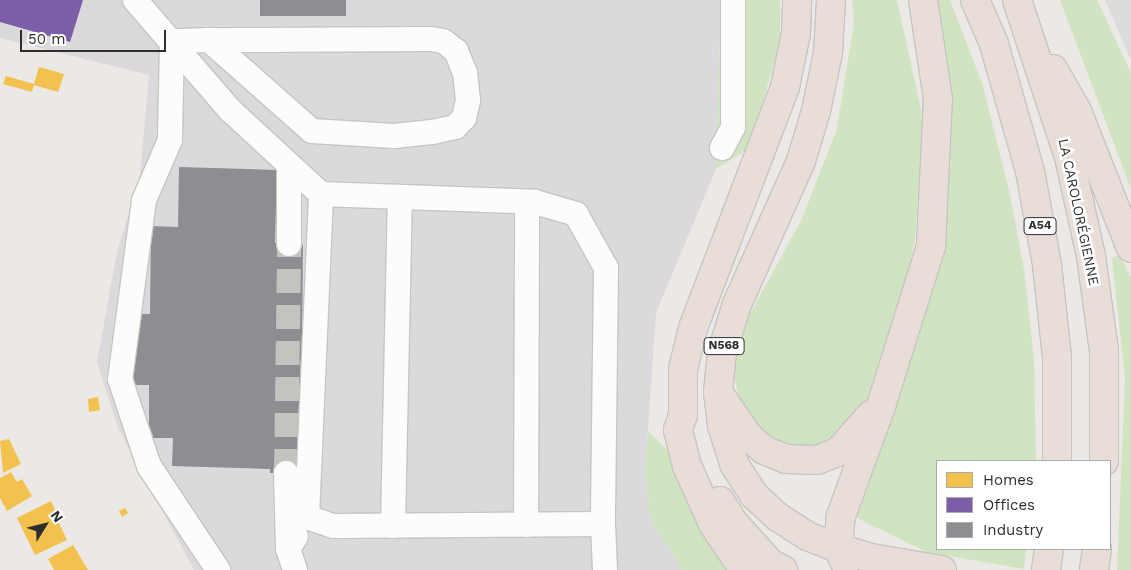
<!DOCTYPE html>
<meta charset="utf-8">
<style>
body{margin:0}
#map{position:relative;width:1131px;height:570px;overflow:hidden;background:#ebe8e5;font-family:"Work Sans",sans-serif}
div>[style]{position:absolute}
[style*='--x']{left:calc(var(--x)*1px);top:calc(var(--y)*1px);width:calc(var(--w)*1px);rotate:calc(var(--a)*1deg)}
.industrial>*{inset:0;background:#dbd9db}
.airport>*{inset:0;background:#dcdcdf}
.green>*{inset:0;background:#d1e4c1}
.homes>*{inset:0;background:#f2c14e}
.offices>*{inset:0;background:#7b5ea7}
.industry>*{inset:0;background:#8d8d92;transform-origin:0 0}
.minor-tunnel>*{height:24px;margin-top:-12px;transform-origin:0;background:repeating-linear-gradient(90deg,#c5c3c0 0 24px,transparent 0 36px)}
.roads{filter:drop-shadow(1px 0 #c6c5c4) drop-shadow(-1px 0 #c6c5c4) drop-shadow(0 1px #c6c5c4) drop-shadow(0 -1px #c6c5c4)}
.minor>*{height:24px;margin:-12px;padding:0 12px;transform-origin:12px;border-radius:12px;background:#fcfcfb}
.highway>*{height:28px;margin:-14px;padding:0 14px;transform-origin:14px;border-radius:14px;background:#e8ded7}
span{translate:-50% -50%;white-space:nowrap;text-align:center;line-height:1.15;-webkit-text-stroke:5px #fff;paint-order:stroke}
.shield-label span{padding:1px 4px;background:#fff;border:1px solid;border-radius:4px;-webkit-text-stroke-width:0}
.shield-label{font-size:12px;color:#2e2e2e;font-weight:700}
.street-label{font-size:14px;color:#2e2e2e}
.legend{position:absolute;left:936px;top:460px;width:175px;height:90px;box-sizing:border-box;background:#fff;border:1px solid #ababab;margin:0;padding:6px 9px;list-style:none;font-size:15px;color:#2e2e2e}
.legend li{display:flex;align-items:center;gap:10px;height:25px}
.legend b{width:25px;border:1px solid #ababab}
.north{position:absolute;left:20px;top:500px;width:50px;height:50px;-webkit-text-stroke:4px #fff;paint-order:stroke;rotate:54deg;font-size:14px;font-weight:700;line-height:20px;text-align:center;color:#2e2e2e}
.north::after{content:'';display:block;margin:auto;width:18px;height:22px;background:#2e2e2e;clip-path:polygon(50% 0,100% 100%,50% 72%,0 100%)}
.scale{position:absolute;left:20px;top:30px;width:146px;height:22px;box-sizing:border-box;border:2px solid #2e2e2e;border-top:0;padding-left:6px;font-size:15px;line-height:18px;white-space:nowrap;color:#2e2e2e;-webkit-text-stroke:4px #fff;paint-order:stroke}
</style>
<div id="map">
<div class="industrial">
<div style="clip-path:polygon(0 0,721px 0,716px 169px,656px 313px,645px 471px,651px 521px,683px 570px,194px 570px,117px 426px,97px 362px,117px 252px,140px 176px,149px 75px,0 38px)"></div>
</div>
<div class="airport">
<div style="clip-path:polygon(1105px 0,1131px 0,1131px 60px)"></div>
</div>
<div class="green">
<div style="clip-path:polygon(721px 0,780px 0,780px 41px,750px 148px,716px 169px)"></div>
<div style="clip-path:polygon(852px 0,897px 0,923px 119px,915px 239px,883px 400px,818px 447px,790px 449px,767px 436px,743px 412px,728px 354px,801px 221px,837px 129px,854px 23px)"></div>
<div style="clip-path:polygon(932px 0,950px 0,982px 83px,1010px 195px,1024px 269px,1034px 360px,1036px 461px,937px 461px,937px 549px,1026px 549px,1024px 569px,926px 552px,855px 517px,918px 340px,937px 270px,948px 196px,948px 128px)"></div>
<div style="clip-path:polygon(1060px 0,1097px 0,1131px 73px,1131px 189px)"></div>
<div style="clip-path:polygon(1120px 255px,1131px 277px,1131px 570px,1117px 570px,1125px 379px,1112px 258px)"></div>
<div style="clip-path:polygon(648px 431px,673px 456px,745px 570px,683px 570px,651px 521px,645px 471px)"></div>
</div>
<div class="homes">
<div style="clip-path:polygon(39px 67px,64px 74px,58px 92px,34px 85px,32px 92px,3px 84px,6px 76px,34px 84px)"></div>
<div style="clip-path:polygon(98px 397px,100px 410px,89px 412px,88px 399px)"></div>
<div style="clip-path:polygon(9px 439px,21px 464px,3px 473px,0 441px)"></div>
<div style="clip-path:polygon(11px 472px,17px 482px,22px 479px,32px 496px,7px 511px,0 498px,0 478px)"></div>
<div style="clip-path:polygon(51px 501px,59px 519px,53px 522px,45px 508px,53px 523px,58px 521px,67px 540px,35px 555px,17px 518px)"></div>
<div style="clip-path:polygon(125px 508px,128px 513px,122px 517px,119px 511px)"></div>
<div style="clip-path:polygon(73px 545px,88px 570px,54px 570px,48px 559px)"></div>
</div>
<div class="offices">
<div style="clip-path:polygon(0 0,83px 0,70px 42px,0 22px)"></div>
</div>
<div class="industry">
<div style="left:260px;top:0;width:86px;height:16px"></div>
<div style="clip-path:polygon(179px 167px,277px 170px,275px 243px,303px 245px,301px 473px,270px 473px,270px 469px,172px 466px,173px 438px,149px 438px,149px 385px,129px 385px,130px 314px,150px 314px,151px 226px,178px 227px)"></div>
</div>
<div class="minor-tunnel">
<div style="--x:286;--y:473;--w:229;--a:-89.2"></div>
</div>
<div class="roads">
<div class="minor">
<div style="--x:135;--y:0;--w:145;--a:49.2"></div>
<div style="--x:230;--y:110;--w:124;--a:42.7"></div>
<div style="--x:321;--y:194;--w:214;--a:2.1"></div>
<div style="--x:535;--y:202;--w:43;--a:16.3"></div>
<div style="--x:576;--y:214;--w:62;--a:60.9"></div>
<div style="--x:606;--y:268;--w:256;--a:90.7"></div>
<div style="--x:603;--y:524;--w:270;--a:179.6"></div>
<div style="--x:333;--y:526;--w:28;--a:-161"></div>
<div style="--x:307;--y:517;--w:323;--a:-87.5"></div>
<div style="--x:209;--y:40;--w:137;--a:41.5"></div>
<div style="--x:312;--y:131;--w:82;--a:3.5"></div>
<div style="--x:394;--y:136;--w:38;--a:-6"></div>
<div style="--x:432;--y:132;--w:24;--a:-12"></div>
<div style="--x:455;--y:127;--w:13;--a:-45"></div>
<div style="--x:464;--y:118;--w:18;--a:-77"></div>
<div style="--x:468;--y:100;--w:27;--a:-96"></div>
<div style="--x:465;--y:73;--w:24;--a:-112"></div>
<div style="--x:456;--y:51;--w:16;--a:-142"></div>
<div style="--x:443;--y:41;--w:13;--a:-171"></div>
<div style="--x:430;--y:39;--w:221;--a:179.7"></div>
<div style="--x:209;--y:40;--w:37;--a:178"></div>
<div style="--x:172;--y:41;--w:99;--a:91.2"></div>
<div style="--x:170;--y:140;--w:65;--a:113.4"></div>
<div style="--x:144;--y:200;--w:181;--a:97.6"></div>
<div style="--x:120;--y:379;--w:92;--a:71.6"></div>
<div style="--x:149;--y:466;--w:125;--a:56.4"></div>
<div style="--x:722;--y:148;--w:24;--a:-62"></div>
<div style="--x:733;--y:127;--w:127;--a:-90"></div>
<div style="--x:289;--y:244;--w:79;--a:-90"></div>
<div style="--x:286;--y:473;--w:76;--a:88.5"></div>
<div style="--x:603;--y:524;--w:46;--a:87.5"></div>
<div style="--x:526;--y:525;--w:323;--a:-89.8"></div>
<div style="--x:393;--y:526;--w:329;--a:-88.8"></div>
<div style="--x:295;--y:570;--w:22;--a:-108"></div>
<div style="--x:288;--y:549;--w:15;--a:-58"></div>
</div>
<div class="highway">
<div style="--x:831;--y:0;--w:53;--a:93.2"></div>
<div style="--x:828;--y:53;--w:59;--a:101.7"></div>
<div style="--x:816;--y:111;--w:52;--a:106.7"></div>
<div style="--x:801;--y:161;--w:157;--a:114.1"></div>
<div style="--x:737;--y:304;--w:50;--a:107.4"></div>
<div style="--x:722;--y:352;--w:40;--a:95.7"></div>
<div style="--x:718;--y:392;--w:34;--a:83"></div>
<div style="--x:722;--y:426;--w:40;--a:72"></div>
<div style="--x:734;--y:464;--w:37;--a:57"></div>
<div style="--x:754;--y:495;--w:33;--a:43"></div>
<div style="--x:778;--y:517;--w:35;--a:33"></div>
<div style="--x:807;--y:536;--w:33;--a:21"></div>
<div style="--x:838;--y:548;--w:34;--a:17"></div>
<div style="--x:871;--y:558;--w:72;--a:9.6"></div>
<div style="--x:975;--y:0;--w:48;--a:66.6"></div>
<div style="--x:994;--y:44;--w:132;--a:74.2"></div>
<div style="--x:1030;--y:171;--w:96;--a:79.7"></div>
<div style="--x:1047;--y:265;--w:93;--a:83.8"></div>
<div style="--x:1057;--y:357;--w:104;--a:90"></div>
<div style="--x:1017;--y:0;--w:165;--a:71.7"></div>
<div style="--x:1069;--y:157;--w:101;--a:77.5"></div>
<div style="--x:1091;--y:256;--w:96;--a:82.2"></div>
<div style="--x:1104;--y:351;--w:110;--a:90"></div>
<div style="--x:1053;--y:69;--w:48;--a:60.3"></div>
<div style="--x:1077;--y:111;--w:147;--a:68.5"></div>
<div style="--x:722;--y:398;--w:46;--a:55.6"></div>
<div style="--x:748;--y:436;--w:21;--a:41"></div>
<div style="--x:764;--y:450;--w:24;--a:22"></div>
<div style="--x:786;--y:459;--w:31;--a:2"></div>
<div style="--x:817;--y:460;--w:22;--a:-21"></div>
<div style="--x:838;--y:452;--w:50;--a:-48.3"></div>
<div style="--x:720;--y:501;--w:26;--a:58"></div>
<div style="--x:734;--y:523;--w:54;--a:48"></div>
<div style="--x:770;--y:563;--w:15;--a:28"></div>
<div style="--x:845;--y:563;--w:17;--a:-115"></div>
<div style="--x:838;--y:548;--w:32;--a:-85"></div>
<div style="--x:841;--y:516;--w:117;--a:-70"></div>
<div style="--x:881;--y:406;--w:168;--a:-72.6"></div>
<div style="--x:931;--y:246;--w:147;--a:-87.3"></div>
<div style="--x:938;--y:99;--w:100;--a:-98.6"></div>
<div style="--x:744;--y:570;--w:55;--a:-124"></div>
<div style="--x:713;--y:524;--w:64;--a:-114.1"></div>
<div style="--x:687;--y:466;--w:37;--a:-104"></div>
<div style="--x:678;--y:430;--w:16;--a:-72"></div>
<div style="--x:683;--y:415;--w:46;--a:-90"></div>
<div style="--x:683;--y:369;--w:42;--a:-76.3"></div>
<div style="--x:693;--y:328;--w:258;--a:-69.1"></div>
<div style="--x:785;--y:87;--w:55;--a:-78.5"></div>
<div style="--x:796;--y:33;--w:33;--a:-88"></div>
<div style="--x:1046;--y:570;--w:21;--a:-82"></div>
<div style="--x:1094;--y:570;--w:21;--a:-82"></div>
</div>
</div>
<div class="shield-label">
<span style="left:1040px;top:226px">A54</span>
<span style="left:724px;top:346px">N568</span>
</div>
<div class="street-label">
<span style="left:1079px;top:212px;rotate:78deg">LA CAROLORÉGIENNE</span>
</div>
<ul class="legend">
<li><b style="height:14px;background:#f2c14e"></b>Homes</li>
<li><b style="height:14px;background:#7b5ea7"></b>Offices</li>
<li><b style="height:14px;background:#8d8d92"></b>Industry</li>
</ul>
<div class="north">N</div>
<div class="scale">50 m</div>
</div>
